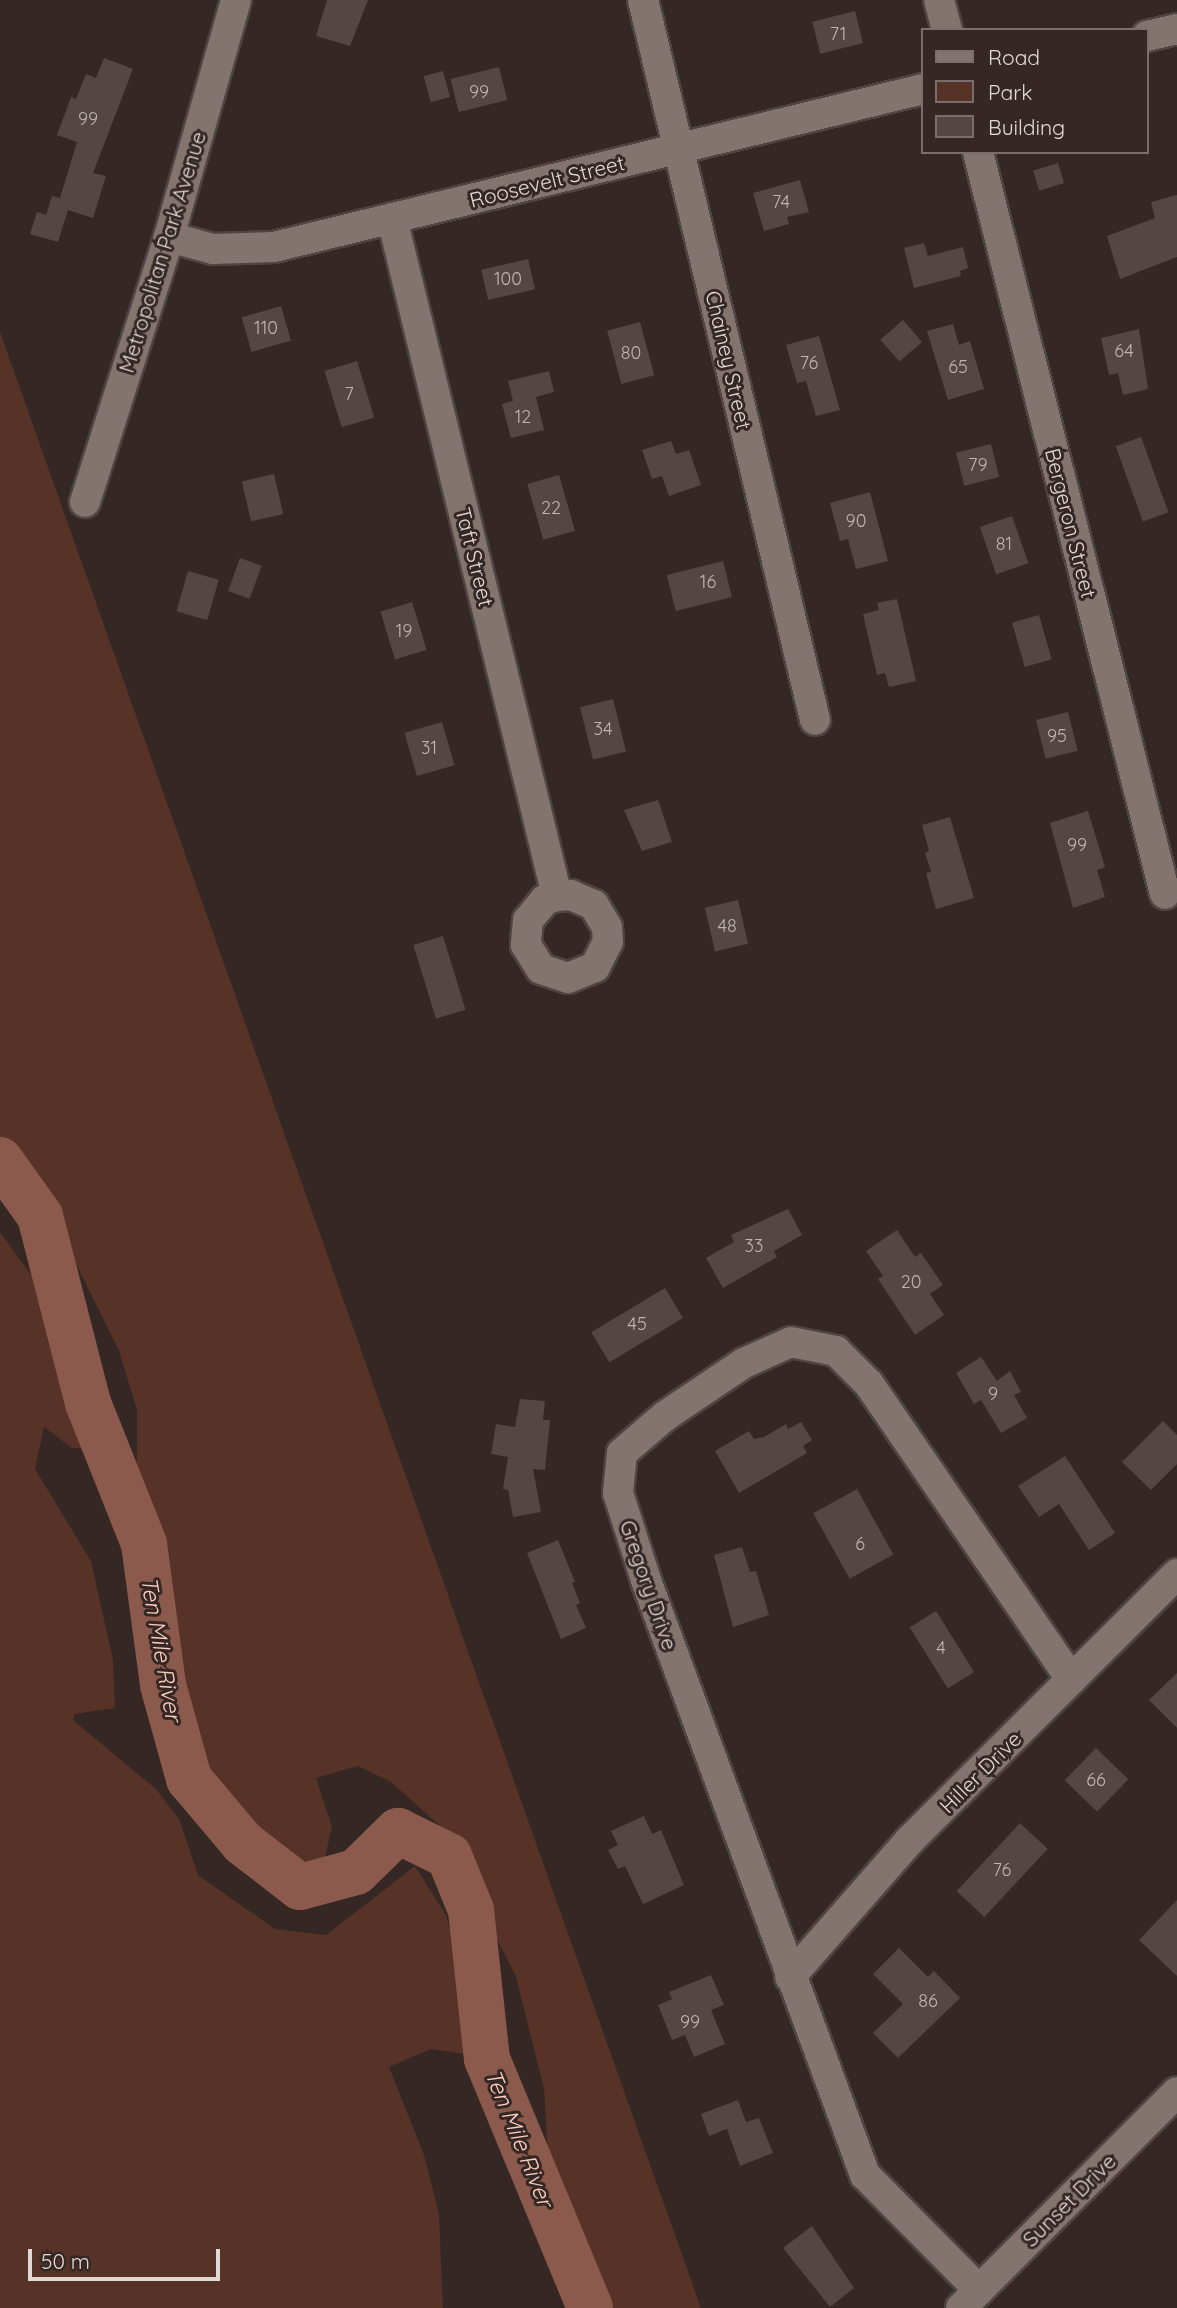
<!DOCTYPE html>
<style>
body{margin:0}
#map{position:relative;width:1177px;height:2308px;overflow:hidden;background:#342724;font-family:Quicksand,sans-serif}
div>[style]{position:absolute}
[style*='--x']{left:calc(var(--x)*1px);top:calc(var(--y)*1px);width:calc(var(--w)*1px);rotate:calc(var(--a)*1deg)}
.green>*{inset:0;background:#563227}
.river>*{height:46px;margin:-23px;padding:0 23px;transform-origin:23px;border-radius:23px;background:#8b5a4c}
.building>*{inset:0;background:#544743;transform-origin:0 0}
.roads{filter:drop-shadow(2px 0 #4e4441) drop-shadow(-2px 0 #4e4441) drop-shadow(0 2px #4e4441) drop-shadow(0 -2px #4e4441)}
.minor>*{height:30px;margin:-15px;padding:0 15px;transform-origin:15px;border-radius:15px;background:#837470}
span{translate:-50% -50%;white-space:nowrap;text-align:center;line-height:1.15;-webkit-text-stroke:6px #342724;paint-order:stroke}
.number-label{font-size:18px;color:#beb4b1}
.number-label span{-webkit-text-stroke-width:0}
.street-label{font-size:21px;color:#e1d9d6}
.water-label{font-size:23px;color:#fcccbd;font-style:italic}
.legend{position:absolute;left:921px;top:28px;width:228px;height:126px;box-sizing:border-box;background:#342724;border:2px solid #796e6b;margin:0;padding:9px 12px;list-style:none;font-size:21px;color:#e1d9d6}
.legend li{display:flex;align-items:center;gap:14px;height:35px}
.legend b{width:35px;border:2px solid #796e6b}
.scale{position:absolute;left:28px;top:2249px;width:192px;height:32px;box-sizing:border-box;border:4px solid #e1d9d6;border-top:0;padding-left:9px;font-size:21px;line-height:24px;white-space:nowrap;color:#e1d9d6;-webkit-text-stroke:5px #342724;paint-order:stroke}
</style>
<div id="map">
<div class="green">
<div style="clip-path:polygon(0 332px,701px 2308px,610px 2308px,550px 2190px,544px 2089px,516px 1977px,440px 1826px,391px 1782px,358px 1766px,316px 1778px,332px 1827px,323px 1866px,315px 1877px,272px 1869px,234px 1832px,206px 1782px,154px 1569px,137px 1473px,137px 1410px,119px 1351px,63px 1237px,27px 1212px,0 1161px)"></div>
<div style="clip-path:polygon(0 1232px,45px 1294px,96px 1415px,82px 1448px,72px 1448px,44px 1427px,35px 1469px,91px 1561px,113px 1660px,115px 1708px,75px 1714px,73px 1720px,156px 1789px,179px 1819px,198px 1875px,275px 1929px,326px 1935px,415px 1866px,446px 1915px,472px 2013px,477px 2056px,431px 2049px,389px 2067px,424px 2155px,439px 2213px,443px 2308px,0 2308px)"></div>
</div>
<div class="river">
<div style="--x:0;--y:1160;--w:69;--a:54.5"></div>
<div style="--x:40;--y:1216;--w:193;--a:75.6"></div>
<div style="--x:88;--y:1403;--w:152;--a:68.3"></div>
<div style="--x:144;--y:1544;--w:142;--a:82.3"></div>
<div style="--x:163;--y:1685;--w:98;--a:74.5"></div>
<div style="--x:189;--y:1779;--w:84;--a:49.8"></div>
<div style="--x:243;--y:1843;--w:72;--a:37.7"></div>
<div style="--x:300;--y:1887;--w:58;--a:-15"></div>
<div style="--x:356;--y:1872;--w:59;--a:-44.3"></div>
<div style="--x:398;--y:1831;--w:57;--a:26.1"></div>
<div style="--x:449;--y:1856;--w:58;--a:67.8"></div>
<div style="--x:471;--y:1910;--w:150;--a:83.9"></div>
<div style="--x:487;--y:2059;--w:269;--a:67.5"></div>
</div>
<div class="building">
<div style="clip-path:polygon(327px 0,368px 0,350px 46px,316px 36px)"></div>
<div style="left:855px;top:11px;width:33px;height:44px;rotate:76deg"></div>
<div style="clip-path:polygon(104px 58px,133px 69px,93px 173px,106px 176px,93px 218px,68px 210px,58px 242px,30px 234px,37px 212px,46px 215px,52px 196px,60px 198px,77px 142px,57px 135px,71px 97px,76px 99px,86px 74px,96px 78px)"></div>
<div style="left:499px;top:67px;width:34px;height:50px;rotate:76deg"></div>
<div style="left:443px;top:71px;width:27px;height:20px;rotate:75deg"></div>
<div style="left:1058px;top:163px;width:21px;height:26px;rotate:73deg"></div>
<div style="clip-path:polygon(800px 180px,809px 212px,787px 217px,789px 224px,764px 231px,753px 193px)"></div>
<div style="clip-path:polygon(1177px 195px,1177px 257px,1120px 279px,1107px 236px,1155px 218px,1151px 202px)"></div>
<div style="clip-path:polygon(924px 243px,928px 256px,963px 247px,968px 268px,960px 271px,961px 276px,914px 288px,904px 248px)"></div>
<div style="left:528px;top:259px;width:31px;height:48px;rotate:77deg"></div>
<div style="left:281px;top:306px;width:36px;height:41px;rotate:74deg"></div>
<div style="left:903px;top:320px;width:29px;height:30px;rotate:49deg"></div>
<div style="left:640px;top:322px;width:55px;height:34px;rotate:75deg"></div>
<div style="clip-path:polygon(953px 324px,959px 345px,970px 341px,984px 389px,948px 400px,927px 331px)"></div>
<div style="clip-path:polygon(1139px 329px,1148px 389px,1123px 395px,1118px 373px,1109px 375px,1101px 338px)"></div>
<div style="clip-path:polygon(819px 336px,840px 410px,816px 416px,806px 381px,797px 383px,786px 345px)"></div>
<div style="left:357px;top:361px;width:59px;height:34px;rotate:73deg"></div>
<div style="clip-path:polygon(549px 371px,554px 392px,536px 397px,544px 430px,511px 438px,502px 404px,513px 401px,508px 381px)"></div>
<div style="left:1141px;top:437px;width:80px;height:27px;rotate:70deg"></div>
<div style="clip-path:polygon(671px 441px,676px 454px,689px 450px,701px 485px,669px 496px,662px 476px,652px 479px,642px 450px)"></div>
<div style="left:991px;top:444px;width:34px;height:36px;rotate:76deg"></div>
<div style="left:274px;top:474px;width:41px;height:33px;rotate:77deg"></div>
<div style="left:559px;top:475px;width:58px;height:33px;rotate:74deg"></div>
<div style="clip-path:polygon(870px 492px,888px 561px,856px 569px,848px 539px,840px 541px,830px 503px)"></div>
<div style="left:1012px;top:516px;width:50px;height:34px;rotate:71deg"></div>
<div style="left:240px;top:558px;width:23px;height:35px;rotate:20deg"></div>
<div style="left:723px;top:561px;width:37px;height:58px;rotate:76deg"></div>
<div style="left:188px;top:571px;width:32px;height:42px;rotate:16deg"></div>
<div style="clip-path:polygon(897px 599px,916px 681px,889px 687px,885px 673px,877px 675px,863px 614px,879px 610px,877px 603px)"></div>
<div style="left:412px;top:602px;width:50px;height:33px;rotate:73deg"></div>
<div style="left:1039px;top:615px;width:46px;height:28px;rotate:74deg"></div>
<div style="left:613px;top:699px;width:54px;height:34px;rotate:76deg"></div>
<div style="left:1068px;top:712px;width:40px;height:33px;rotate:76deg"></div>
<div style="left:442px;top:722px;width:45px;height:39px;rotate:74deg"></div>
<div style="clip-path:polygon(658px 800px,672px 842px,642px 851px,624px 810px)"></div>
<div style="clip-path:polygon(1088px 811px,1105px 867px,1097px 870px,1105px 897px,1073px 908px,1050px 823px)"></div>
<div style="clip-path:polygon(950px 817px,974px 898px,936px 909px,926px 873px,931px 872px,925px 853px,929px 851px,922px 825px)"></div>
<div style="left:738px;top:900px;width:45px;height:34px;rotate:77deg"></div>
<div style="left:443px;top:936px;width:77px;height:31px;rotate:73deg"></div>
<div style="clip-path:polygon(788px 1209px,802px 1235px,774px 1251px,777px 1257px,723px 1288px,706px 1258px,734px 1242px,731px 1235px)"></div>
<div style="clip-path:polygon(897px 1230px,915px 1257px,921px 1253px,943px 1285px,930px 1294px,944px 1315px,915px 1335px,878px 1279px,883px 1276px,866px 1251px)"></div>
<div style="left:665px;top:1288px;width:35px;height:86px;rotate:59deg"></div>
<div style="clip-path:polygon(981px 1357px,997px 1381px,1010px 1371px,1021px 1392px,1014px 1395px,1027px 1418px,1001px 1433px,981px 1400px,974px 1404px,956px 1373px)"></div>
<div style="clip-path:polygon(520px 1399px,545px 1401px,543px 1420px,550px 1420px,545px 1470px,533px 1469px,541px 1512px,513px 1517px,508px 1490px,503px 1489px,508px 1457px,491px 1454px,496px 1424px,515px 1427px)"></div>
<div style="clip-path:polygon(1163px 1421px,1177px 1435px,1177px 1464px,1151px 1490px,1122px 1462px)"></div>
<div style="clip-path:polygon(801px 1422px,812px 1440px,803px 1446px,807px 1453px,739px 1493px,715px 1451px,749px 1431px,754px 1439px,764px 1437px,786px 1424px,788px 1429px)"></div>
<div style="clip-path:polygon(1065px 1456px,1115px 1533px,1089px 1550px,1059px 1504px,1039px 1517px,1018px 1486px)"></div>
<div style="left:857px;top:1489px;width:75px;height:50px;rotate:61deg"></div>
<div style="clip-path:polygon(558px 1540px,575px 1582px,572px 1583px,580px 1603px,576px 1605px,586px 1628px,561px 1639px,527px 1553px)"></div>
<div style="clip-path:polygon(742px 1547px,750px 1572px,756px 1571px,769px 1615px,733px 1627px,714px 1555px)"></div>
<div style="left:936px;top:1611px;width:72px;height:31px;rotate:58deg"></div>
<div style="clip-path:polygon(1177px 1673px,1177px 1728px,1149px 1700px)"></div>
<div style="left:1096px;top:1748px;width:45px;height:45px;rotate:44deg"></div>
<div style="clip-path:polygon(644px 1816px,652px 1834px,661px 1830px,684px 1885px,643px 1904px,625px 1866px,618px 1869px,608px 1850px,618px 1845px,611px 1831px)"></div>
<div style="left:1020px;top:1823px;width:38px;height:93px;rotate:43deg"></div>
<div style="clip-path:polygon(1177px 1900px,1177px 1976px,1139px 1940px)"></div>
<div style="clip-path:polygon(899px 1948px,928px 1977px,934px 1971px,960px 1998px,898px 2058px,873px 2033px,903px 2004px,873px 1974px)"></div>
<div style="clip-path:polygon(711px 1975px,724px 2005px,711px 2010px,725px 2044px,694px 2057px,685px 2035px,672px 2040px,658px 2005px,672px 1999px,669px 1992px)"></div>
<div style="clip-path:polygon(738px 2100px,746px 2122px,759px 2118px,773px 2153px,740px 2166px,727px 2129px,709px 2136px,701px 2114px)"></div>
<div style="clip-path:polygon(812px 2226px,854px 2288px,830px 2307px,783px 2248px)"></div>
</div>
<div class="roads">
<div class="minor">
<div style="--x:643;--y:0;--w:740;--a:76.56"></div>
<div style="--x:939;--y:0;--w:31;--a:75"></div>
<div style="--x:1147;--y:36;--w:31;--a:-13"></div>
<div style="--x:978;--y:152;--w:765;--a:75.85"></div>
<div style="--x:392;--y:218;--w:698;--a:76.32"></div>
<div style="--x:557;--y:896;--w:13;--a:162"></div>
<div style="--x:545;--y:900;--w:26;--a:130"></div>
<div style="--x:528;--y:920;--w:25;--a:95"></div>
<div style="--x:526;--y:945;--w:28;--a:58"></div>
<div style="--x:541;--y:969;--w:28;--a:18"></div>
<div style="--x:568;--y:978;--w:29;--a:-22"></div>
<div style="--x:595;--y:967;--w:28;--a:-63"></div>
<div style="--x:608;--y:942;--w:15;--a:-94"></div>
<div style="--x:607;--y:927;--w:26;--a:-121"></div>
<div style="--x:594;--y:905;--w:25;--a:-157"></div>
<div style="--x:571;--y:895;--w:14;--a:176"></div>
<div style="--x:169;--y:237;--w:46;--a:15.3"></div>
<div style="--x:213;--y:249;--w:61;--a:-1.9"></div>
<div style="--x:274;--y:247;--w:668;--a:-13.68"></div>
<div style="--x:85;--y:502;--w:278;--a:-72.4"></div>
<div style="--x:169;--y:237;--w:246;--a:-74.2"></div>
<div style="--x:790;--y:1977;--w:182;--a:-48.8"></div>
<div style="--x:910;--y:1840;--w:377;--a:-44.9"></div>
<div style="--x:979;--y:2290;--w:162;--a:-134.7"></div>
<div style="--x:865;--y:2175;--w:634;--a:-110.21"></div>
<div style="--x:646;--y:1580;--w:91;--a:-107.8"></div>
<div style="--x:618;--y:1493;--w:40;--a:-84.3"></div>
<div style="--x:622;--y:1453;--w:57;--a:-40.7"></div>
<div style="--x:665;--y:1416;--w:95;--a:-33.9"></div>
<div style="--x:744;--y:1363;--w:51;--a:-24.1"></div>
<div style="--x:791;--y:1342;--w:46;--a:11.3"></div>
<div style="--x:836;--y:1351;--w:47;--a:45"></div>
<div style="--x:869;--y:1384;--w:358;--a:55.6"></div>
<div style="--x:961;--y:2308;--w:305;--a:-45"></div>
</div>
</div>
<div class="number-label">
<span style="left:838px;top:34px">71</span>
<span style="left:479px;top:92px">99</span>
<span style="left:88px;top:119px">99</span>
<span style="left:781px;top:202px">74</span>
<span style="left:508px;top:279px">100</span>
<span style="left:266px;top:328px">110</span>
<span style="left:1124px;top:351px">64</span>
<span style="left:631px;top:353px">80</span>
<span style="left:809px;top:363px">76</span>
<span style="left:958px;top:367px">65</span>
<span style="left:349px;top:394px">7</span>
<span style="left:523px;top:417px">12</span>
<span style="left:978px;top:465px">79</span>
<span style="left:551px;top:508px">22</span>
<span style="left:856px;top:521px">90</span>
<span style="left:1004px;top:544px">81</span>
<span style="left:708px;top:582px">16</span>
<span style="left:404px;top:631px">19</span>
<span style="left:603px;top:729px">34</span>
<span style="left:1057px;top:736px">95</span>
<span style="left:429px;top:748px">31</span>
<span style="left:1077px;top:845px">99</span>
<span style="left:727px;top:926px">48</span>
<span style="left:754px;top:1246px">33</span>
<span style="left:911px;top:1282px">20</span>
<span style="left:637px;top:1324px">45</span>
<span style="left:993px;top:1394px">9</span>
<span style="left:860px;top:1544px">6</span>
<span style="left:941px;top:1648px">4</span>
<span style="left:1096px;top:1780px">66</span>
<span style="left:1002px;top:1870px">76</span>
<span style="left:928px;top:2001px">86</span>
<span style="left:690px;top:2022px">99</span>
</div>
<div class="street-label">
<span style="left:547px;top:181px;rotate:-14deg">Roosevelt Street</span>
<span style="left:162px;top:252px;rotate:-73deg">Metropolitan Park Avenue</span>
<span style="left:729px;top:360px;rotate:77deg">Chainey Street</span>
<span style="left:1071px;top:523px;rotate:76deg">Bergeron Street</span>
<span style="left:475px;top:557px;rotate:76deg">Taft Street</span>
<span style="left:649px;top:1585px;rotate:71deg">Gregory Drive</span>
<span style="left:980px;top:1772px;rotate:-45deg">Hiller Drive</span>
<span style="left:1069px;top:2200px;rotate:-45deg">Sunset Drive</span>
</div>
<div class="water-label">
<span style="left:161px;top:1649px;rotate:80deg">Ten Mile River</span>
<span style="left:519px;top:2138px;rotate:68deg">Ten Mile River</span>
</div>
<ul class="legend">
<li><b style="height:9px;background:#837470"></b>Road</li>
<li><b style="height:19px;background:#563227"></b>Park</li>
<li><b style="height:19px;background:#544743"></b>Building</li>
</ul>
<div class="scale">50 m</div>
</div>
